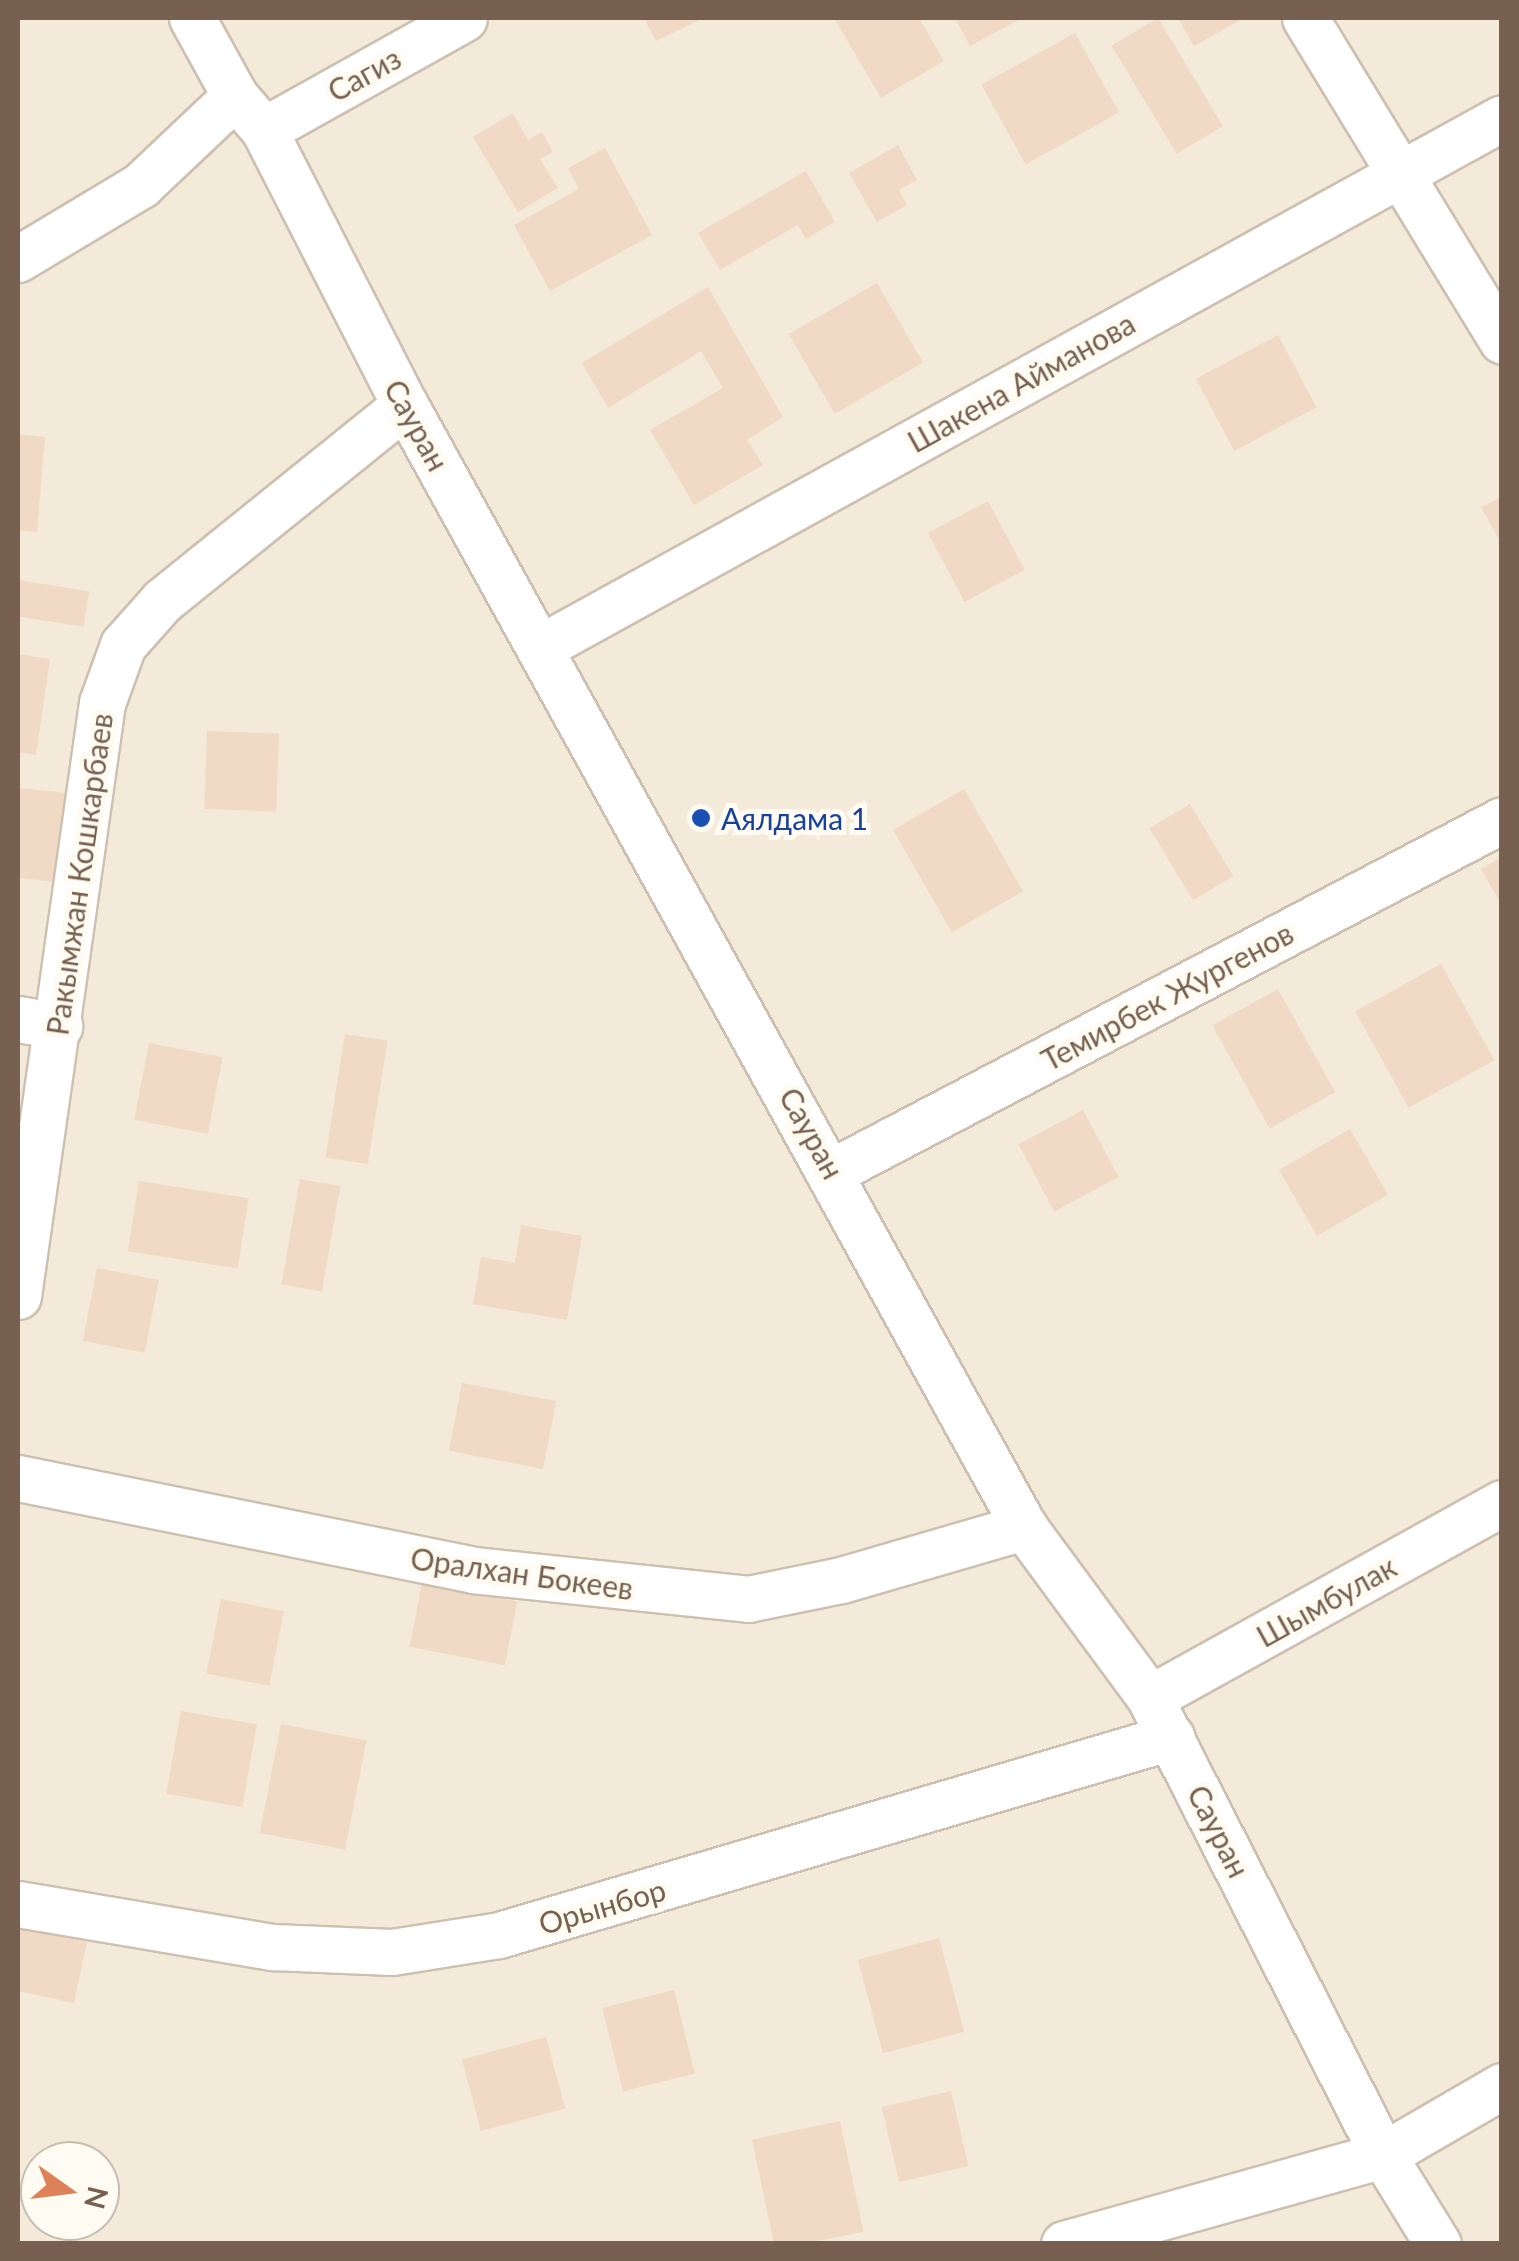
<!DOCTYPE html>
<meta charset="utf-8">
<style>
body{margin:0}
#map{position:relative;width:1519px;height:2261px;overflow:hidden;background:#fcf7ec;font-family:Lato,sans-serif}
div>[style]{position:absolute}
[style*='--x']{left:calc(var(--x)*1px);top:calc(var(--y)*1px);width:calc(var(--w)*1px);rotate:calc(var(--a)*1deg)}
.residential>*{inset:0;background:#f3eada}
.building>*{inset:0;background:#f0d9c5;transform-origin:0 0}
.roads{filter:drop-shadow(2px 0 #cec0b1) drop-shadow(-2px 0 #cec0b1) drop-shadow(0 2px #cec0b1) drop-shadow(0 -2px #cec0b1)}
.minor>*{height:45px;margin:-22.5px;padding:0 22.5px;transform-origin:22.5px;border-radius:22.5px;background:#fff}
.dots>*{width:28px;height:28px;translate:-50% -50%;box-sizing:border-box;border:5px solid #fefbf2;border-radius:50%}
span{translate:-50% -50%;white-space:nowrap;text-align:center;line-height:1.15;-webkit-text-stroke:10px #fefbf2;paint-order:stroke}
.street-label{font-size:30px;color:#77604f}
.transit-label{font-size:30px;color:#164399}
.left{translate:0 -50%;text-align:left}
.frame{position:absolute;inset:0;border:20px solid #77604f;pointer-events:none}
.north{position:absolute;left:20px;top:2141px;width:100px;height:100px;box-sizing:border-box;background:#fefbf2;border:2px solid #c8bdb1;border-radius:50%;rotate:104deg;font-size:28px;font-weight:700;line-height:40px;text-align:center;color:#77604f}
.north::after{content:'';display:block;margin:auto;width:35px;height:45px;background:#de8158;clip-path:polygon(50% 0,100% 100%,50% 72%,0 100%)}
</style>
<div id="map">
<div class="residential">
<div style="clip-path:polygon(evenodd,18px 18px,1501px 18px,1501px 2243px,18px 2243px,18px 18px,40px 2161px,100px 2161px,100px 2221px,40px 2221px,40px 2161px)"></div>
</div>
<div class="building">
<div style="clip-path:polygon(644px 18px,703px 18px,656px 41px)"></div>
<div style="clip-path:polygon(834px 18px,919px 18px,944px 61px,881px 98px)"></div>
<div style="clip-path:polygon(955px 18px,1022px 18px,970px 46px)"></div>
<div style="left:1158px;top:18px;width:126px;height:54px;rotate:59deg"></div>
<div style="clip-path:polygon(1178px 18px,1244px 18px,1194px 46px)"></div>
<div style="left:1075px;top:33px;width:91px;height:107px;rotate:61deg"></div>
<div style="clip-path:polygon(513px 113px,528px 140px,542px 132px,553px 152px,540px 159px,558px 188px,518px 212px,473px 137px)"></div>
<div style="clip-path:polygon(898px 145px,917px 180px,899px 190px,907px 205px,877px 222px,849px 173px)"></div>
<div style="clip-path:polygon(605px 148px,652px 235px,550px 291px,514px 225px,579px 189px,568px 168px)"></div>
<div style="clip-path:polygon(806px 171px,835px 222px,806px 239px,798px 225px,720px 270px,698px 233px)"></div>
<div style="left:877px;top:283px;width:92px;height:102px;rotate:60deg"></div>
<div style="clip-path:polygon(708px 287px,783px 417px,747px 440px,763px 465px,694px 505px,650px 430px,723px 388px,701px 351px,608px 408px,582px 363px)"></div>
<div style="left:1278px;top:335px;width:82px;height:93px;rotate:62deg"></div>
<div style="clip-path:polygon(18px 434px,45px 437px,37px 532px,18px 530px)"></div>
<div style="clip-path:polygon(1502px 497px,1502px 545px,1481px 507px)"></div>
<div style="left:988px;top:501px;width:78px;height:68px;rotate:62deg"></div>
<div style="left:18px;top:580px;width:72px;height:36px;rotate:9deg"></div>
<div style="clip-path:polygon(18px 654px,50px 659px,36px 755px,18px 752px)"></div>
<div style="left:207px;top:731px;width:72px;height:78px;rotate:2deg"></div>
<div style="clip-path:polygon(18px 788px,77px 794px,67px 883px,18px 878px)"></div>
<div style="left:964px;top:789px;width:118px;height:82px;rotate:60deg"></div>
<div style="left:1190px;top:804px;width:84px;height:47px;rotate:59deg"></div>
<div style="clip-path:polygon(1502px 857px,1502px 906px,1481px 869px)"></div>
<div style="left:1441px;top:964px;width:110px;height:98px;rotate:61deg"></div>
<div style="left:1278px;top:989px;width:118px;height:75px;rotate:61deg"></div>
<div style="left:345px;top:1034px;width:43px;height:125px;rotate:9deg"></div>
<div style="left:149px;top:1043px;width:75px;height:78px;rotate:11deg"></div>
<div style="left:1083px;top:1110px;width:76px;height:73px;rotate:62deg"></div>
<div style="left:1350px;top:1129px;width:76px;height:82px;rotate:60deg"></div>
<div style="left:300px;top:1179px;width:41px;height:107px;rotate:10deg"></div>
<div style="left:139px;top:1181px;width:111px;height:71px;rotate:9deg"></div>
<div style="clip-path:polygon(521px 1225px,582px 1236px,567px 1320px,473px 1304px,481px 1257px,515px 1263px)"></div>
<div style="left:97px;top:1268px;width:63px;height:74px;rotate:11deg"></div>
<div style="left:462px;top:1383px;width:96px;height:69px;rotate:11deg"></div>
<div style="left:422px;top:1583px;width:97px;height:65px;rotate:11deg"></div>
<div style="left:221px;top:1599px;width:64px;height:76px;rotate:11deg"></div>
<div style="left:181px;top:1711px;width:77px;height:84px;rotate:10deg"></div>
<div style="left:281px;top:1724px;width:87px;height:111px;rotate:11deg"></div>
<div style="clip-path:polygon(18px 1928px,87px 1942px,74px 2003px,18px 1991px)"></div>
<div style="left:939px;top:1938px;width:97px;height:84px;rotate:75deg"></div>
<div style="left:674px;top:1990px;width:86px;height:74px;rotate:76deg"></div>
<div style="left:546px;top:2037px;width:74px;height:87px;rotate:75deg"></div>
<div style="left:951px;top:2091px;width:77px;height:71px;rotate:77deg"></div>
<div style="left:840px;top:2121px;width:113px;height:90px;rotate:78deg"></div>
</div>
<div class="roads">
<div class="minor">
<div style="--x:192;--y:18;--w:89;--a:61.1"></div>
<div style="--x:235;--y:96;--w:45;--a:49.5"></div>
<div style="--x:264;--y:130;--w:309;--a:62.9"></div>
<div style="--x:405;--y:405;--w:1281;--a:61.11"></div>
<div style="--x:1024;--y:1527;--w:212;--a:53.6"></div>
<div style="--x:1150;--y:1698;--w:513;--a:62.99"></div>
<div style="--x:1383;--y:2155;--w:105;--a:58.3"></div>
<div style="--x:1305;--y:18;--w:378;--a:58.6"></div>
<div style="--x:264;--y:130;--w:229;--a:-29.2"></div>
<div style="--x:18;--y:259;--w:144;--a:-31"></div>
<div style="--x:141;--y:185;--w:129;--a:-43.4"></div>
<div style="--x:541;--y:647;--w:1097;--a:-28.83"></div>
<div style="--x:18;--y:1019;--w:42;--a:9.7"></div>
<div style="--x:833;--y:1171;--w:755;--a:-27.68"></div>
<div style="--x:18;--y:1296;--w:599;--a:-81.94"></div>
<div style="--x:102;--y:703;--w:62;--a:-70.1"></div>
<div style="--x:123;--y:645;--w:59;--a:-48.4"></div>
<div style="--x:162;--y:601;--w:312;--a:-38.9"></div>
<div style="--x:18;--y:1478;--w:464;--a:11.4"></div>
<div style="--x:473;--y:1570;--w:277;--a:6"></div>
<div style="--x:748;--y:1599;--w:95;--a:-11.5"></div>
<div style="--x:841;--y:1580;--w:191;--a:-16.2"></div>
<div style="--x:1150;--y:1698;--w:402;--a:-29"></div>
<div style="--x:18;--y:1904;--w:259;--a:9.6"></div>
<div style="--x:273;--y:1947;--w:119;--a:2.4"></div>
<div style="--x:392;--y:1952;--w:108;--a:-9"></div>
<div style="--x:499;--y:1935;--w:701;--a:-16.42"></div>
<div style="--x:1064;--y:2244;--w:331;--a:-15.6"></div>
<div style="--x:1383;--y:2155;--w:138;--a:-30.1"></div>
</div>
</div>
<div class="dots">
<div style="left:701px;top:818px;background:#1a4fb4"></div>
</div>
<div class="street-label">
<span style="left:364px;top:74px;rotate:-29deg">Сагиз</span>
<span style="left:1021px;top:382px;rotate:-29deg">Шакена Айманова</span>
<span style="left:417px;top:425px;rotate:61deg">Сауран</span>
<span style="left:79px;top:874px;rotate:-82deg">Ракымжан Кошкарбаев</span>
<span style="left:1167px;top:996px;rotate:-28deg">Темирбек Жургенов</span>
<span style="left:812px;top:1133px;rotate:61deg">Сауран</span>
<span style="left:522px;top:1573px;rotate:8deg">Оралхан Бокеев</span>
<span style="left:1326px;top:1601px;rotate:-29deg">Шымбулак</span>
<span style="left:1219px;top:1831px;rotate:63deg">Сауран</span>
<span style="left:602px;top:1906px;rotate:-16deg">Орынбор</span>
</div>
<div class="transit-label">
<span class="left" style="left:721px;top:818px">Аялдама 1</span>
</div>
<div class="frame"></div>
<div class="north">N</div>
</div>
